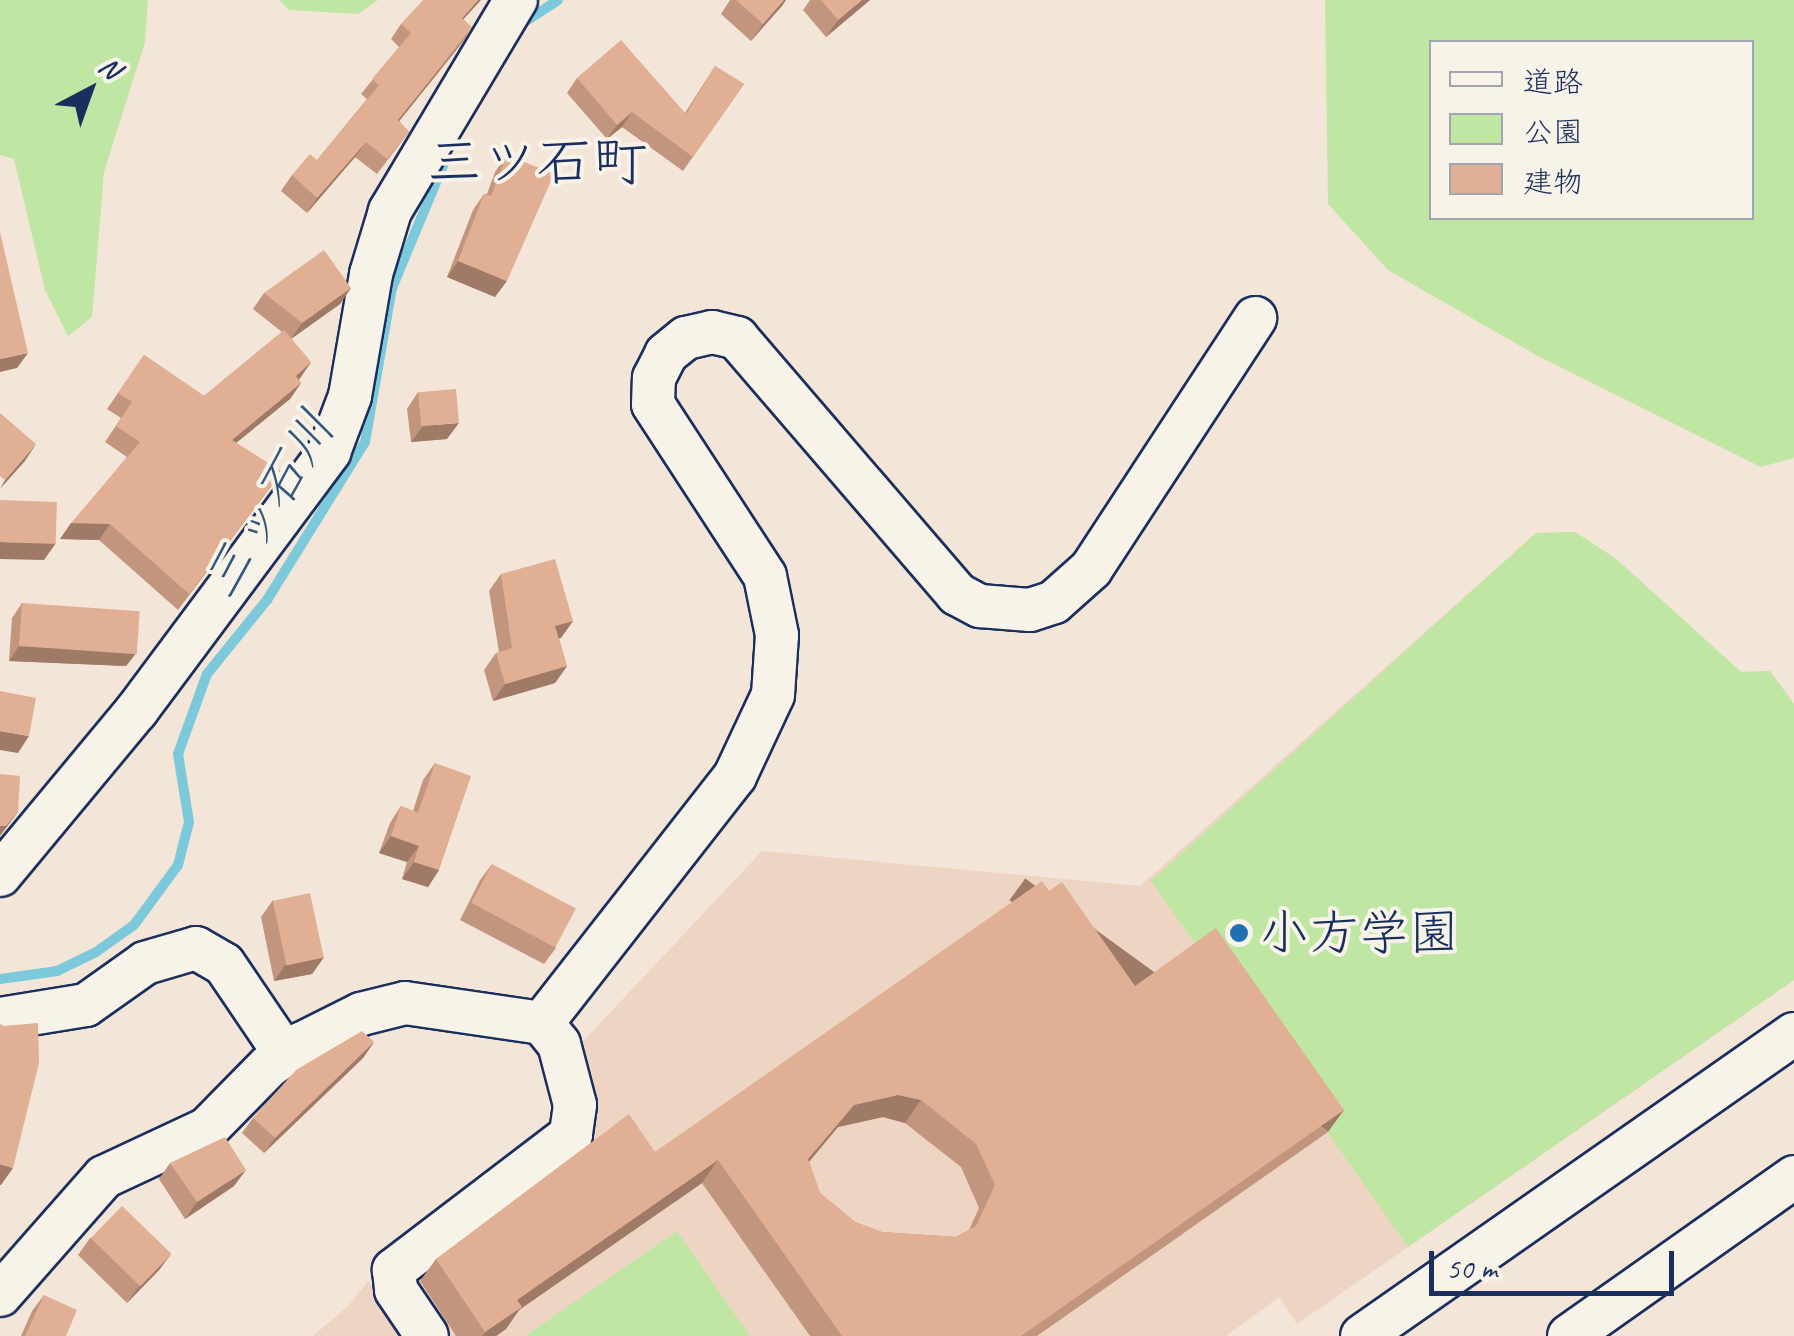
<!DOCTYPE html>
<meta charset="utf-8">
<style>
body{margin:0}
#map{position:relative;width:1794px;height:1336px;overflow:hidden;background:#f3e5d7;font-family:Caveat,"Klee One",sans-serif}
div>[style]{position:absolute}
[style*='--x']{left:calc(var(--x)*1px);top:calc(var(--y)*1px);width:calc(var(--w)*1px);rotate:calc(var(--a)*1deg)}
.built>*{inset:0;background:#eed5c3}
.green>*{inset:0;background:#bfe7a3}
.stream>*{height:10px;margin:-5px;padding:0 5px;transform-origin:5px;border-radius:5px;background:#7cc9db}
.roads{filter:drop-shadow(2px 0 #1b2f5e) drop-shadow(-2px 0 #1b2f5e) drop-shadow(0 2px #1b2f5e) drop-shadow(0 -2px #1b2f5e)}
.minor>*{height:42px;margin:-21px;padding:0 21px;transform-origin:21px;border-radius:21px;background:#f7f3e8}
.wall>*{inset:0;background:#c2967e}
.shaded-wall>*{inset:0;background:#9e7a67;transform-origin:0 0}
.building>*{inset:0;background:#e1af93;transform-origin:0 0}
.dots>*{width:28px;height:28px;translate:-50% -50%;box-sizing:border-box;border:5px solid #f7f3e8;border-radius:50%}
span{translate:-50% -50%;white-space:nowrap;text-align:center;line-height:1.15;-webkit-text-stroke:8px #f7f3e8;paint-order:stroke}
.poi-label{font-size:50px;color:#1b2f5e}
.left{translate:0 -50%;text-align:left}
.water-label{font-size:52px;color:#33567d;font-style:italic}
.quarter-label{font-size:55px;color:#1b2f5e}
.legend{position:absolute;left:1429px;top:40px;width:325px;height:180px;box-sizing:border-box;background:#f7f3e8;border:2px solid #9fa5b1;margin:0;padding:12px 18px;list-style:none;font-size:30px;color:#1b2f5e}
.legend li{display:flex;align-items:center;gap:20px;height:50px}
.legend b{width:50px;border:2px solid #9fa5b1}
.north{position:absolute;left:40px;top:40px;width:100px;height:100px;-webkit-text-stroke:8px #f7f3e8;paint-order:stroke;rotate:41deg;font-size:28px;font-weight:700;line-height:40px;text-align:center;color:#1b2f5e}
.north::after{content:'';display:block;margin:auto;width:35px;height:45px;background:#1b2f5e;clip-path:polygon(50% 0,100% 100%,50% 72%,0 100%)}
.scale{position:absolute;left:1429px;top:1251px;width:245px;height:45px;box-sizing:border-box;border:5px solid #1b2f5e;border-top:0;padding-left:12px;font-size:30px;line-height:35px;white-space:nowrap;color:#1b2f5e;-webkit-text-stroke:8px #f7f3e8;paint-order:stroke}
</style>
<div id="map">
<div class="built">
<div style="clip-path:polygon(1575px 532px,1615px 558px,1741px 672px,1770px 671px,1794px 704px,1794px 980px,1297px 1324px,1279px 1297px,1226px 1336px,438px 1336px,409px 1266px,590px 1130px,572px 1053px,762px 851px,1140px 886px,1536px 533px)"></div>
<div style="clip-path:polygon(368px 1281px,406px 1336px,313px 1336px,349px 1305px)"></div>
</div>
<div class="green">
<div style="clip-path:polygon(0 0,148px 0,145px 42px,104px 172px,92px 317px,68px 336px,45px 290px,14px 159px,0 155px)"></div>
<div style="clip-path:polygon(279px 0,378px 0,358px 14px,289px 10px)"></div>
<div style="clip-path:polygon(evenodd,1325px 0,1794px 0,1794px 458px,1761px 467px,1536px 355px,1388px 270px,1328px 204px,1325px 0,1432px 42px,1752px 42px,1752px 218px,1432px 218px,1432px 42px)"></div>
<div style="clip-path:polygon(1575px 532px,1615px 558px,1741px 672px,1770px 671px,1794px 704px,1794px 980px,1408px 1247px,1151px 881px,1536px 533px)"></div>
<div style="clip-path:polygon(677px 1231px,750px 1336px,525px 1336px)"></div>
</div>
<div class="stream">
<div style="--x:526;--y:21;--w:38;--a:-33"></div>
<div style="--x:0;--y:979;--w:58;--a:-8"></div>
<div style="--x:57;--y:971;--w:43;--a:-26"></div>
<div style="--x:96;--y:952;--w:47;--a:-35.4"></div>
<div style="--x:134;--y:925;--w:74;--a:-53.7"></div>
<div style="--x:178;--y:865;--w:44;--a:-75.7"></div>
<div style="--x:189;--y:822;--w:69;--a:-99.2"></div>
<div style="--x:178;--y:754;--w:85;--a:-70.1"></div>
<div style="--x:207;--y:674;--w:95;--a:-51"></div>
<div style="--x:267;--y:600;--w:186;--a:-58.2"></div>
<div style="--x:365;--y:442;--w:156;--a:-80.1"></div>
<div style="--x:392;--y:288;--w:143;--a:-67.4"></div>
</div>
<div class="roads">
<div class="minor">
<div style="--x:0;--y:875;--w:214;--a:-50.3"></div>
<div style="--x:137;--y:710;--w:322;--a:-53.3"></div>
<div style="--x:329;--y:452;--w:60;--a:-69.4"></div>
<div style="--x:350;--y:396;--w:124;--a:-80.2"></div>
<div style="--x:371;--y:274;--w:66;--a:-73.2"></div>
<div style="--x:390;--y:211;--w:246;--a:-59.2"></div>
<div style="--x:0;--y:1019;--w:87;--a:-9.2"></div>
<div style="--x:86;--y:1005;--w:72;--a:-35.4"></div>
<div style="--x:145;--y:963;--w:53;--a:-16.4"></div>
<div style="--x:196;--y:948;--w:32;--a:30"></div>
<div style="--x:224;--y:964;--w:109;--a:55.9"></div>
<div style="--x:542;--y:1023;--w:313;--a:-52"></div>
<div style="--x:735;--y:776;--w:89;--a:-64.9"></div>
<div style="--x:773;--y:695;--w:60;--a:-86.2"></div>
<div style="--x:777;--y:635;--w:60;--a:-101.5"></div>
<div style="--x:765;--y:576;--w:205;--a:-123.1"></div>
<div style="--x:653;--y:404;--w:26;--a:-88"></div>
<div style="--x:654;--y:378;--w:27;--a:-63"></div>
<div style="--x:666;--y:354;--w:26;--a:-39"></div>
<div style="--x:686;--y:338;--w:27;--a:-13"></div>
<div style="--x:712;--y:332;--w:26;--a:13"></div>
<div style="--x:737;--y:338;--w:338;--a:49.3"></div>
<div style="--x:957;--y:594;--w:26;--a:28"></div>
<div style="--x:980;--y:606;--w:50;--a:4.6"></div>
<div style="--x:1030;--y:610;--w:25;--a:-18"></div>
<div style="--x:1054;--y:602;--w:50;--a:-41.7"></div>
<div style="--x:1091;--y:569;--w:300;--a:-56.8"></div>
<div style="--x:0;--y:1295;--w:157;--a:-48.6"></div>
<div style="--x:104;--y:1177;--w:114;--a:-25"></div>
<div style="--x:207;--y:1129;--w:88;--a:-45.5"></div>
<div style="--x:269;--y:1066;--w:39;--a:-35"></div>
<div style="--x:301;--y:1044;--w:67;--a:-26.6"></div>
<div style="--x:361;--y:1014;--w:45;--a:-14"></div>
<div style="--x:405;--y:1003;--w:138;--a:8.3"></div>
<div style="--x:542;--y:1023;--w:27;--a:51"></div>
<div style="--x:559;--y:1044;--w:63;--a:75.3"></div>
<div style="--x:575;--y:1105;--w:30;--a:98"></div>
<div style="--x:571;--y:1135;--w:223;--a:142.7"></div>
<div style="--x:394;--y:1270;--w:20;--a:84"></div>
<div style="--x:396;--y:1290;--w:55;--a:56"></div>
<div style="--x:1362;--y:1336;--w:527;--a:-34.96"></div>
<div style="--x:1569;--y:1336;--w:276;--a:-35.2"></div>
</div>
</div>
<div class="wall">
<div style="clip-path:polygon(730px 0,786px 0,751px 41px,721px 14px)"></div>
<div style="clip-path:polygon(810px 0,870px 0,826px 37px,803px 10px)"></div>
<div style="clip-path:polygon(463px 19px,469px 33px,399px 121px,409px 132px,377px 174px,355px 157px,307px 213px,281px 191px,292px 175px,317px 160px,367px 99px,361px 94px,399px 47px,391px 39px,401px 24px)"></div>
<div style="clip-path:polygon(715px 66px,744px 84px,683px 171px,622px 127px,607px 139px,567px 93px,577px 78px,685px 113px)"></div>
<div style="clip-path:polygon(507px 155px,495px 297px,447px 277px,473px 210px,484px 194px,487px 194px,495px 172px)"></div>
<div style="clip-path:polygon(351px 288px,340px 304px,291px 339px,311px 362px,299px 380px,301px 383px,290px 399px,236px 443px,282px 472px,178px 610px,99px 540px,60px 539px,127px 457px,105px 442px,121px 418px,107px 409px,144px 355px,204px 396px,282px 332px,253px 309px,264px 293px)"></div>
<div style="clip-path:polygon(418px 392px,447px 439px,411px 442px,407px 409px)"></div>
<div style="clip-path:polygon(501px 574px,573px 621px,559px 639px,567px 666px,555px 683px,493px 701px,484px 670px,496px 653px,499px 652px,489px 591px)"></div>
<div style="clip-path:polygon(22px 603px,137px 652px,126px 666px,9px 661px,12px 618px)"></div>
<div style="clip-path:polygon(435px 763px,439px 870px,428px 887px,402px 879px,407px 862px,379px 853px,390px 823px,401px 806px,413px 811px,423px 780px)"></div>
<div style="clip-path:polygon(492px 864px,556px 948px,544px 964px,460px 920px,480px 880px)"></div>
<div style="clip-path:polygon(evenodd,1049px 891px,1135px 986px,1328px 1132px,1037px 1336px,810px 1336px,702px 1183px,519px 1310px,506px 1329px,496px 1336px,456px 1336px,420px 1281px,436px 1259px,655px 1152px,1049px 891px,883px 1117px,905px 1123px,961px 1167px,979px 1208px,969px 1230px,956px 1237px,882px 1232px,855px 1222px,820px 1193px,809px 1162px,838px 1127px,883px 1117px)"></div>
<div style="clip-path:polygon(273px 900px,324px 957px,312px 974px,274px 981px,261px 917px)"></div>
<div style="clip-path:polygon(374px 1042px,363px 1058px,264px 1153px,242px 1133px,253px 1118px)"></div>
<div style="clip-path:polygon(170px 1163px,234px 1186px,185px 1219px,159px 1179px)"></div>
<div style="clip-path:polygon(90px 1238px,171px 1254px,159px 1270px,127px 1303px,78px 1255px)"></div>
<div style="clip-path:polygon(44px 1295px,66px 1336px,21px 1336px,32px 1311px)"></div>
</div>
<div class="shaded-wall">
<div style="clip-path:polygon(478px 0,481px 0,451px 33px,462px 18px)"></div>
<div style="clip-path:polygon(784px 0,786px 0,782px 6px,751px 41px,763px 24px)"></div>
<div style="clip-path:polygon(862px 0,870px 0,826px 37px,838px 20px)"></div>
<div style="clip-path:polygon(469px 33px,458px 48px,388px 135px,398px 120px)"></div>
<div style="clip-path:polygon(632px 112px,622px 127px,607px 139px,617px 125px)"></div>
<div style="clip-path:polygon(366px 142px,355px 157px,307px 213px,317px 198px)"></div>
<div style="clip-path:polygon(458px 261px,507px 281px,495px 297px,447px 277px)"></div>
<div style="clip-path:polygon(351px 288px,340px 304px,291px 339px,302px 323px)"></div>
<div style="clip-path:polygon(28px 353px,17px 368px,0 372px,0 359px)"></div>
<div style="clip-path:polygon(311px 362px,300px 378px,284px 392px,296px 376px)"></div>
<div style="clip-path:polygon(301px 383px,290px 399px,220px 456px,232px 440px)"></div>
<div style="clip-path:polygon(459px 423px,447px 439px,411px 442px,423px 426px)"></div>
<div style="clip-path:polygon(36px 444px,25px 461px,0 489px,5px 480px)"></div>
<div style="clip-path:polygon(71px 523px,110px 524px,99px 540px,60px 539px)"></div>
<div style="clip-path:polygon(0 542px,56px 543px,44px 560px,0 559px)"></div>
<div style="clip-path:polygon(573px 621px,561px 638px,544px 643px,555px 626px)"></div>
<div style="clip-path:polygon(19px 646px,137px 652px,126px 666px,9px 661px)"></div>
<div style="clip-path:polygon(567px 666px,555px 683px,493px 701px,505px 684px)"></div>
<div style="clip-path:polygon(0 731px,29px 736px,18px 753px,0 750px)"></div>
<div style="clip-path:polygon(18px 812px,0 836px,0 826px)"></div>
<div style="clip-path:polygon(391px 836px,419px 846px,407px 862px,379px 853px)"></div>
<div style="clip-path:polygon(414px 862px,439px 870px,428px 887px,402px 879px)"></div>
<div style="clip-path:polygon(324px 957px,312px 974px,274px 981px,286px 964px)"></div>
<div style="clip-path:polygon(374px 1042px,363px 1058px,264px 1153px,275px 1138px)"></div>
<div style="clip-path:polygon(898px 1095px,921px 1100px,905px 1123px,883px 1117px,838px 1127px,792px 1182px,808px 1159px,854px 1105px)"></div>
<div style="left:1344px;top:1110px;width:27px;height:394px;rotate:126deg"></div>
<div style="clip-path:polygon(718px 1160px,702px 1183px,519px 1310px,506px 1329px,496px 1336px,482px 1336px,517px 1300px)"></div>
<div style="clip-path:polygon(0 1164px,13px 1168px,1px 1185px,0 1185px)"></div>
<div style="clip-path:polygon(246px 1170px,234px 1186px,185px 1219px,197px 1202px)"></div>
<div style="clip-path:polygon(171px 1254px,159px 1270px,127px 1303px,139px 1286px)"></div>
</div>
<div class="building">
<div style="clip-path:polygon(423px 0,478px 0,462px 18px,472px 27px,398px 120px,409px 132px,387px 159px,366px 142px,317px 198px,292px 175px,310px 154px,317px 160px,379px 85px,372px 79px,411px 33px,401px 24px)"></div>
<div style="clip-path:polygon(736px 0,784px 0,763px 24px)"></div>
<div style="clip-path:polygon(821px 0,862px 0,838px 20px)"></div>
<div style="clip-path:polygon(621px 40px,686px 114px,715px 66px,744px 84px,693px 157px,632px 112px,617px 125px,577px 78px)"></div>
<div style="clip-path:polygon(507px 155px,554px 174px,507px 281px,458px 261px,484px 194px,491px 196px)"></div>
<div style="clip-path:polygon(0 232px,28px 353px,0 359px)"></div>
<div style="clip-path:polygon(324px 250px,351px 288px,302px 323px,264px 293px)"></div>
<div style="clip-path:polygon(284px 330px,311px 362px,296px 376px,301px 383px,232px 440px,282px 472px,189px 594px,110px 524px,71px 523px,140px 442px,116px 426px,132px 402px,118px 393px,144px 355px,204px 396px)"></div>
<div style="left:456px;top:389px;width:34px;height:38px;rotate:85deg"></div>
<div style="clip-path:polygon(0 413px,36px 444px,5px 480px,0 476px)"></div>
<div style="left:0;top:500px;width:57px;height:42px;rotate:2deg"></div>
<div style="clip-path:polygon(555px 559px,573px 621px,555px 626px,567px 666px,505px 684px,496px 653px,512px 648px,501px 574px)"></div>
<div style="left:22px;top:603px;width:118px;height:43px;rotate:4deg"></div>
<div style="clip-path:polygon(0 691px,36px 698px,29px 736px,0 731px)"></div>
<div style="clip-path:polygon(435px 763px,471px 776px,439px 870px,414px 862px,419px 846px,391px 836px,401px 806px,418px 813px)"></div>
<div style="clip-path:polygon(0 774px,20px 776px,18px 812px,6px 826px,0 826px)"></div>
<div style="left:492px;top:864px;width:95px;height:44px;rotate:28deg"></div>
<div style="clip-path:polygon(evenodd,1042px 881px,1049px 891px,1062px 882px,1135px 986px,1216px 928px,1344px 1110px,1021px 1336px,842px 1336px,718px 1160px,517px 1300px,522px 1307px,485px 1332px,436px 1259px,629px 1114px,655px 1152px,1042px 881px,898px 1095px,921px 1100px,976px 1144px,995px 1185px,976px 1226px,956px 1237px,882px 1232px,855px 1222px,820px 1193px,808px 1159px,854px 1105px,898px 1095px)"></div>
<div style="left:310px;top:893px;width:66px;height:38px;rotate:78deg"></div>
<div style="clip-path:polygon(38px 1023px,39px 1063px,13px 1168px,0 1164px,0 1024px,4px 1026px)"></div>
<div style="clip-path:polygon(362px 1031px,374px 1042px,275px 1138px,253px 1118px,296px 1070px)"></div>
<div style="clip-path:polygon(225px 1137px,246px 1170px,197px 1202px,170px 1163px)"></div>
<div style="left:122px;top:1206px;width:69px;height:45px;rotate:44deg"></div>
<div style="clip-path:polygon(44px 1295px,77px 1310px,66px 1336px,25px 1336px)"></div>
</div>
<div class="dots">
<div style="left:1239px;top:933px;background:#1f6fb2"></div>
</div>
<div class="poi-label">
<span class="left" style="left:1259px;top:933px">小方学園</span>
</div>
<div class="water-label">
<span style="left:269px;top:505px;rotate:-59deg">三ッ石川</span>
</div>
<div class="quarter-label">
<span style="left:537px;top:163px">三ツ石町</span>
</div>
<ul class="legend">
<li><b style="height:12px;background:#f7f3e8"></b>道路</li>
<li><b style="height:28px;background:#bfe7a3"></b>公園</li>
<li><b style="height:28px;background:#e1af93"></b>建物</li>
</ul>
<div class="north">N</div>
<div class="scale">50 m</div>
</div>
